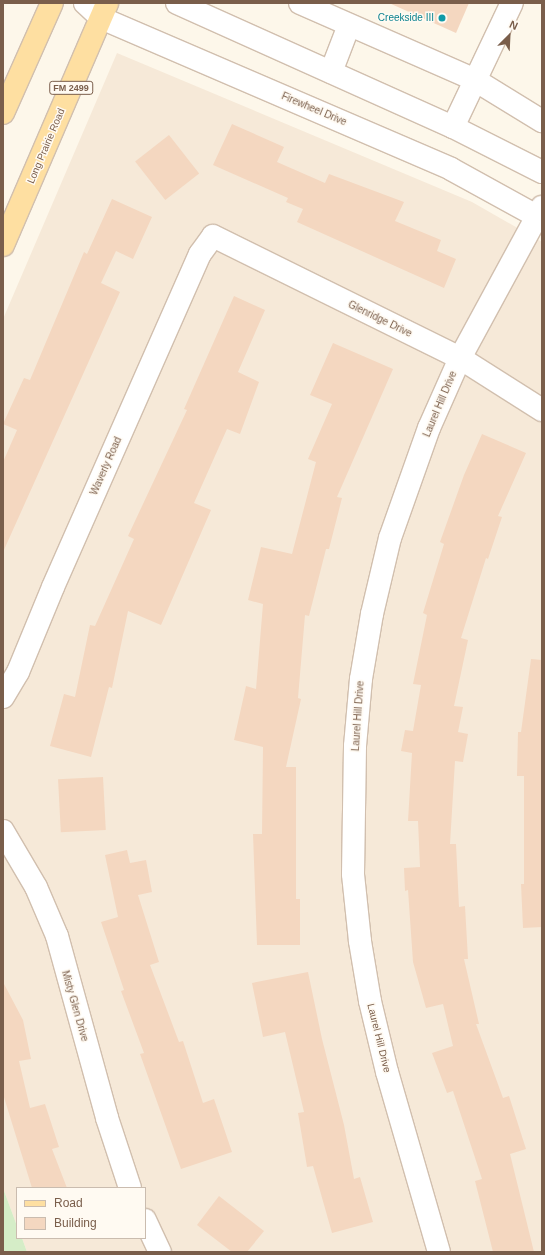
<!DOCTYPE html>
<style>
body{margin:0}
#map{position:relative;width:545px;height:1255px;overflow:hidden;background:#fdf7ea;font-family:Arial,sans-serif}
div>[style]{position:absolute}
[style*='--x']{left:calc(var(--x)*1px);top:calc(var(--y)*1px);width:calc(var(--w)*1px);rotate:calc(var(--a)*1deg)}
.residential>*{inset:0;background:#f6e9d8}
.green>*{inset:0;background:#d5edc7}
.building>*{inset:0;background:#f4d7c0;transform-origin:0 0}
.roads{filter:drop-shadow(1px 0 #d1bfae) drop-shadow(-1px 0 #d1bfae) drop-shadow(0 1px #d1bfae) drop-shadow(0 -1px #d1bfae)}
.minor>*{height:22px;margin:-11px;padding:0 11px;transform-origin:11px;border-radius:11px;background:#fff}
.major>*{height:22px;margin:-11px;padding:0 11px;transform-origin:11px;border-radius:11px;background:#fedfa1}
.dots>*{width:11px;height:11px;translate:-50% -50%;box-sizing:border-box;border:2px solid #fffaf2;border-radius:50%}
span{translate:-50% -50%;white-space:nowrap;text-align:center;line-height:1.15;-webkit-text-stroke:3px #fffaf2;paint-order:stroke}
.shield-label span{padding:1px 3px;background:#fffaf2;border:1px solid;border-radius:3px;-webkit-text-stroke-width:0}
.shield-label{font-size:9px;color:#7a5e4b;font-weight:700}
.culture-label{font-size:10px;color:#0d838f}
.right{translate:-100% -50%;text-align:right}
.street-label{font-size:10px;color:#7a5e4b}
.frame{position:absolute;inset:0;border:4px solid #7a5e4b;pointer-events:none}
.legend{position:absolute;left:16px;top:1187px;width:130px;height:52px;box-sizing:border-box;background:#fffaf2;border:1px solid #cabcaf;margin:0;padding:5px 7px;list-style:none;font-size:12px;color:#7a5e4b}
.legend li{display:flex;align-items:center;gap:8px;height:20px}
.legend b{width:20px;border:1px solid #cabcaf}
.north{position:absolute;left:489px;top:16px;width:40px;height:40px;-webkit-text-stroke:3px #fffaf2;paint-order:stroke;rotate:24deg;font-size:11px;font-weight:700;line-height:16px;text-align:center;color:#7a5e4b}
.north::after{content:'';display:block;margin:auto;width:14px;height:18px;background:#7a5e4b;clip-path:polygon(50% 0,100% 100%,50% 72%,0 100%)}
</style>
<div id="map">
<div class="residential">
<div style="clip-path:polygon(117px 53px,472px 202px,542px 242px,542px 1252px,27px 1252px,22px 1238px,145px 1238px,145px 1188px,17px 1188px,17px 1226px,3px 1188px,3px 319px)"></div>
</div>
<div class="green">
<div style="clip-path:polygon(3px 1188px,17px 1226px,17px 1238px,22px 1238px,27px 1252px,3px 1252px)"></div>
</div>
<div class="building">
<div style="clip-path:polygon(389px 3px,469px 3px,456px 33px)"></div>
<div style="clip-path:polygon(232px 124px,284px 147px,277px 162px,325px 183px,329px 174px,404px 202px,395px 221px,441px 240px,437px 251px,456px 259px,444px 288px,297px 222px,303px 209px,286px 202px,288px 198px,213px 165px)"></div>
<div style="left:169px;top:135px;width:49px;height:43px;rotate:52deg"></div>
<div style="clip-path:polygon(112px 199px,152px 217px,133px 259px,116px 251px,101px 283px,120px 292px,3px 552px,3px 462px,17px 430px,3px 424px,24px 378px,30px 380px,84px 252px,87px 254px)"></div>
<div style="clip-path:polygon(234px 296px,265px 310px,238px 372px,259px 382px,240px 434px,227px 429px,194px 503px,211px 510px,161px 625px,128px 611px,112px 688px,109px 687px,91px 757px,50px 746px,64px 694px,75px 697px,90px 625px,95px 626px,134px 539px,128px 536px,187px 410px,184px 409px)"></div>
<div style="clip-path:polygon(333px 343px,393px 369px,337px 497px,342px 498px,329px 549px,326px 549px,309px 616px,305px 615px,298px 698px,301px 699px,286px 767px,296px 767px,296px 899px,300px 899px,300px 945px,257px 945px,253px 834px,262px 834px,263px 747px,234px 740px,246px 686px,256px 689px,263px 604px,248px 600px,261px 547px,292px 554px,316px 462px,308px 459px,332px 404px,310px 395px)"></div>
<div style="clip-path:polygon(482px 434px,526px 453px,498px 516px,502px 517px,488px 559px,486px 558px,461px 638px,468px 640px,454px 706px,463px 707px,458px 732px,468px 734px,463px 762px,455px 761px,450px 844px,456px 844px,459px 907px,465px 906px,468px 959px,464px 959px,479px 1024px,476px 1024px,503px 1098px,509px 1096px,526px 1149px,510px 1154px,534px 1252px,493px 1252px,475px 1181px,482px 1179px,453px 1091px,447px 1093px,432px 1053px,453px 1046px,443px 1004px,426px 1008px,413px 962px,408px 890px,405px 891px,404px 868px,420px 867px,418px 821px,408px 821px,412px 753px,401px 751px,405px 730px,413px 731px,421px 685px,413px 684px,427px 615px,423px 613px,444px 544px,440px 542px,464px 475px)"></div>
<div style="clip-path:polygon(531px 659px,542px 660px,542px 927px,523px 928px,521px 884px,524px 884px,524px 776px,517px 776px,518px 732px,521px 732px)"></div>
<div style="left:103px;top:777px;width:53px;height:45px;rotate:87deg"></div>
<div style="clip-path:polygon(127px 850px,130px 863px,146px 860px,152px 892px,138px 895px,159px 962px,150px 965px,179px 1042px,183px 1041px,203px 1103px,214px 1099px,232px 1152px,181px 1169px,140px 1054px,144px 1053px,121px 991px,124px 990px,101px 922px,118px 917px,105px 855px)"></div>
<div style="clip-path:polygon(308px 972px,322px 1039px,344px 1125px,354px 1179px,360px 1177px,373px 1222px,332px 1233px,313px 1166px,307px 1167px,298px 1113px,304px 1112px,285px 1032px,263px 1037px,252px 983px)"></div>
<div style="clip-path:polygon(3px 982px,23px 1020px,31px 1059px,19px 1061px,30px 1108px,45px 1104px,59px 1147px,52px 1149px,67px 1188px,32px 1188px,3px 1094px)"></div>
<div style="clip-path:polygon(219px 1196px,264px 1231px,247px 1252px,232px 1252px,197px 1225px)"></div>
</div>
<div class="roads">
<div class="minor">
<div style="--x:85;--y:3;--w:22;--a:43"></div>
<div style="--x:101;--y:18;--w:381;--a:23.3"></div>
<div style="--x:451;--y:169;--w:104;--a:28.8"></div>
<div style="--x:177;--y:3;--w:303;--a:24.2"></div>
<div style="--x:453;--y:127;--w:100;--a:26.8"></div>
<div style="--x:300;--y:3;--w:191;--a:23.7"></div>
<div style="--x:475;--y:80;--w:79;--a:31.5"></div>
<div style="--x:331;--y:72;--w:50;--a:-69"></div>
<div style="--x:453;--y:127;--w:137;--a:-64.6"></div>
<div style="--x:3;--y:697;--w:29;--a:-59"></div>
<div style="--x:18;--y:672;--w:92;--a:-67.6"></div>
<div style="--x:53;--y:587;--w:364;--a:-66.2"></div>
<div style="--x:200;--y:254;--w:22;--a:-54"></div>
<div style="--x:213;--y:236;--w:275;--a:26.3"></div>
<div style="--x:460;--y:358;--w:97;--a:32.4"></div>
<div style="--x:3;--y:831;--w:65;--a:59.5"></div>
<div style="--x:36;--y:887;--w:53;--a:66.8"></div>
<div style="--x:57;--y:936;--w:189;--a:74.6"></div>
<div style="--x:107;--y:1118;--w:74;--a:71.8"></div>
<div style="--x:145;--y:1220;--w:35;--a:65"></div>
<div style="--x:439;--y:1252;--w:187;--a:-106.1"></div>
<div style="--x:387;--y:1072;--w:73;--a:-103.5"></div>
<div style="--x:370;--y:1001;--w:61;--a:-99.5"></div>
<div style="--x:360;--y:941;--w:67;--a:-96"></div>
<div style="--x:353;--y:874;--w:128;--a:-89.1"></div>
<div style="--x:355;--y:746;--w:67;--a:-84.9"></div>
<div style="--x:361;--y:679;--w:66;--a:-80.4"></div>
<div style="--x:372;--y:614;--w:78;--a:-76.7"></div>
<div style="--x:390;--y:538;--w:117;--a:-70.5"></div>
<div style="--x:429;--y:428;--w:77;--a:-66.1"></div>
<div style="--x:460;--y:358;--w:172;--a:-61.5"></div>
</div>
<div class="major">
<div style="--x:3;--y:113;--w:120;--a:-66"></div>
<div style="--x:3;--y:245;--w:263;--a:-66.7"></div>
</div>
</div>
<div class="dots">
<div style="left:442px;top:18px;background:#0f9aa8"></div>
</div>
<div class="shield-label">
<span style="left:71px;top:88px">FM 2499</span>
</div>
<div class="culture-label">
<span class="right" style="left:434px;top:18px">Creekside III</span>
</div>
<div class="street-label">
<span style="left:314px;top:109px;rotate:23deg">Firewheel Drive</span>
<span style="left:46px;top:146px;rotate:-67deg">Long Prairie Road</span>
<span style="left:380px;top:319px;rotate:26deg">Glenridge Drive</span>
<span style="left:440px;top:404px;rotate:-67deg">Laurel Hill Drive</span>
<span style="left:106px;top:466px;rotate:-66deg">Waverly Road</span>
<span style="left:358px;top:716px;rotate:-86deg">Laurel Hill Drive</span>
<span style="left:75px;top:1006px;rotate:74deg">Misty Glen Drive</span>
<span style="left:379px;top:1038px;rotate:76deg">Laurel Hill Drive</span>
</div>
<div class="frame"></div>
<ul class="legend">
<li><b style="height:5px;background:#fedfa1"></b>Road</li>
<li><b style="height:11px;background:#f4d7c0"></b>Building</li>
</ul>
<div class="north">N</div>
</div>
